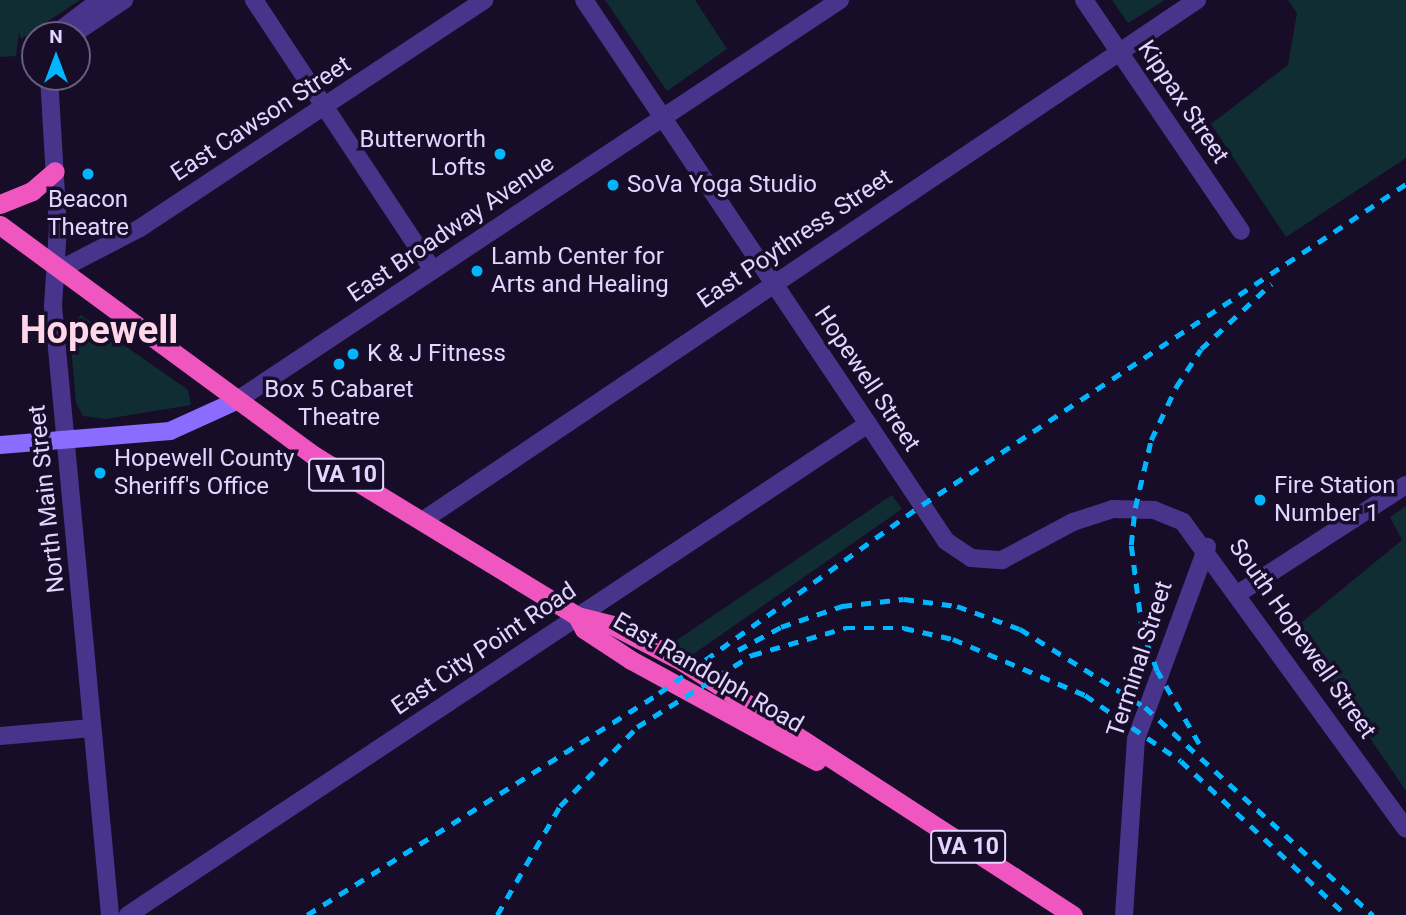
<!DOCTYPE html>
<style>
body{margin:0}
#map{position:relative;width:1406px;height:915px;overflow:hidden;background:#170d28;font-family:Roboto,sans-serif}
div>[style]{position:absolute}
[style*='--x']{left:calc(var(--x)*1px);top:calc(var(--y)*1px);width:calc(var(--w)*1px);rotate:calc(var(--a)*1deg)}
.green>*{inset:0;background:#102d33}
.minor>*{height:18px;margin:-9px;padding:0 9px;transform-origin:9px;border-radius:9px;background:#48348b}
.tertiary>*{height:18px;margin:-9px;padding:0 9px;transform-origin:9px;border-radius:9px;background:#48348b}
.secondary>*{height:18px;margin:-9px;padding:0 9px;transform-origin:9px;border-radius:9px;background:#8c6cff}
.trunk>*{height:19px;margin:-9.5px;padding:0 9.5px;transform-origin:9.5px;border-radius:9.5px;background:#f056c0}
.rail>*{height:4.5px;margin-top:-2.25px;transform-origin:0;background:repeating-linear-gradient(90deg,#01b5ff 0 10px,transparent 0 19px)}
.dots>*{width:19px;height:19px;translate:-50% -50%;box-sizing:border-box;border:4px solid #170d28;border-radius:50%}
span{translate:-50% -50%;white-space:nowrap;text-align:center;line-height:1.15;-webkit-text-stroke:7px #170d28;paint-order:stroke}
.shield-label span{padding:2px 5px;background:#170d28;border:2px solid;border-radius:5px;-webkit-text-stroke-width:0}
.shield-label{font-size:23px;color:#e2d5ff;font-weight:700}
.street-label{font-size:24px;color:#e2d5ff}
.poi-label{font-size:24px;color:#e2d5ff}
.right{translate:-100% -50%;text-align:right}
.left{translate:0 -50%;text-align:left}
.town-label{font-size:38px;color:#ffd7e9;font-weight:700}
.north{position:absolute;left:21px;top:21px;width:70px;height:70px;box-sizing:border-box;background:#170d28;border:2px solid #685d7e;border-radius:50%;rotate:0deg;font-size:19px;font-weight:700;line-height:28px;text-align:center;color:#e2d5ff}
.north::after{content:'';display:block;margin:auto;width:24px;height:32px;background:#01b5ff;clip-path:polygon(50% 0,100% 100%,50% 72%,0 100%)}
</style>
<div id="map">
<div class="green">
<div style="clip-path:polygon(0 0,80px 0,21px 39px,19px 32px,16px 56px,0 57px)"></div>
<div style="clip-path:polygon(605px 0,695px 0,727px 49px,667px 91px)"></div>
<div style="clip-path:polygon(1112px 0,1165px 0,1128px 23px)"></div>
<div style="clip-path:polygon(1288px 0,1406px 0,1406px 158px,1286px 237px,1211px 124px,1288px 65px,1297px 13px)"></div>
<div style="clip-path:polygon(81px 315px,188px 390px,191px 405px,106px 419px,83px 416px,76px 403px,69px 325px)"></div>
<div style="clip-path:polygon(892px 495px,902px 509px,692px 655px,671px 644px)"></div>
<div style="clip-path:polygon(1406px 506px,1406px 791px,1295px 628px,1402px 540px,1390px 517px)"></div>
</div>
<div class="minor">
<div style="--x:254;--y:0;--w:324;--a:56.5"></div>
<div style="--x:1084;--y:0;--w:279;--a:55.8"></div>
<div style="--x:59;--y:270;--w:91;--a:-27.4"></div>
<div style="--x:140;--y:228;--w:413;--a:-33.5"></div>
<div style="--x:868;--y:424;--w:141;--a:56.3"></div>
<div style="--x:946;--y:541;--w:30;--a:34"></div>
<div style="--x:971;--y:558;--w:31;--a:4"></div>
<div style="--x:1002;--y:560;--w:81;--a:-28.2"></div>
<div style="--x:1073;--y:522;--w:42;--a:-18"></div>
<div style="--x:1113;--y:509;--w:41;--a:1.4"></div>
<div style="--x:1154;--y:510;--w:31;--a:22"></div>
<div style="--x:1183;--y:522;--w:379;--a:54"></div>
<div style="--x:422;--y:521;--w:934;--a:-33.91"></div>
<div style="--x:1239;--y:593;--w:199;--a:-32.9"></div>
<div style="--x:0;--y:736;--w:92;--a:-5"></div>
<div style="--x:1124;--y:915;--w:176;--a:-86.1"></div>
<div style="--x:1136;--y:739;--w:205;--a:-69.7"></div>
</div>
<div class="tertiary">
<div style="--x:54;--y:35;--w:58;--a:-37.3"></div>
<div style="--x:72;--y:35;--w:63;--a:-33.9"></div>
<div style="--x:49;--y:77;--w:151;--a:86.6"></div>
<div style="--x:58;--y:228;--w:78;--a:93.7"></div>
<div style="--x:53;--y:306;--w:612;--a:84.65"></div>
<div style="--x:236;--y:401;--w:725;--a:-33.58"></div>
<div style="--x:128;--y:915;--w:888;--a:-33.56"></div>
<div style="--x:868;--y:424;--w:510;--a:-123.81"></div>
</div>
<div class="secondary">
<div style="--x:0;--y:445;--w:171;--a:-4.7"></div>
<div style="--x:170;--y:431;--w:72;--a:-24.4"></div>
</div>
<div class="trunk">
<div style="--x:0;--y:204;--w:35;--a:-22"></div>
<div style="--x:32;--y:191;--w:30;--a:-41"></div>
<div style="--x:0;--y:225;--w:391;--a:36.3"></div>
<div style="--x:315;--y:456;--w:307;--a:31.4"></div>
<div style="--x:577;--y:616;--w:36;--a:14"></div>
<div style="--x:612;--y:625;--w:80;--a:27.5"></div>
<div style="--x:683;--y:662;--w:465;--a:33"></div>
<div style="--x:577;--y:616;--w:15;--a:62"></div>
<div style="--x:584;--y:629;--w:56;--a:33.4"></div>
<div style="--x:631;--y:660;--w:211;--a:28.6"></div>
</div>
<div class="rail">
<div style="--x:738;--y:650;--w:49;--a:-28.1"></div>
<div style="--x:781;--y:627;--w:65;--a:-19"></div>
<div style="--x:842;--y:606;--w:62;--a:-6.4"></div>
<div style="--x:904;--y:599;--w:53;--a:7.5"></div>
<div style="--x:957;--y:606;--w:67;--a:20.1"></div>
<div style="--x:1020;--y:629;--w:147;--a:32"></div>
<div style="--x:1145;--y:707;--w:309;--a:42.4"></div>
<div style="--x:1199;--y:744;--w:84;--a:-119.9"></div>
<div style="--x:1157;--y:671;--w:43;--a:-110.6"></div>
<div style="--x:1142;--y:631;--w:87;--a:-97.3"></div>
<div style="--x:1131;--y:545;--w:37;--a:-84"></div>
<div style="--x:1135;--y:508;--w:70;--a:-76.8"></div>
<div style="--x:1151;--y:440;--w:59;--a:-64.7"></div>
<div style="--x:1176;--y:387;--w:45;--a:-56.7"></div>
<div style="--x:1201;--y:349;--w:96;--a:-42.9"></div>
<div style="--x:307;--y:915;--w:416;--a:-32.2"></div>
<div style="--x:659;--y:693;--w:323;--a:-35.6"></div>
<div style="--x:922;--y:505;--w:581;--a:-33.55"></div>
<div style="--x:497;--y:915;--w:126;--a:-60"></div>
<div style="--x:560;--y:806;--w:110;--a:-45.7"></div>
<div style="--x:637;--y:727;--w:136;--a:-32.1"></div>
<div style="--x:752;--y:655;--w:97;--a:-16.2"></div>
<div style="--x:845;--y:628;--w:59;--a:0"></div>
<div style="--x:904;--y:628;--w:50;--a:12.7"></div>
<div style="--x:953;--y:639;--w:143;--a:23"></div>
<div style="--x:1085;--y:695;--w:116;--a:34.5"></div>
<div style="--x:1181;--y:761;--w:226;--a:43"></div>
</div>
<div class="dots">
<div style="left:500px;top:154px;background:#01b5ff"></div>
<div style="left:88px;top:174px;background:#01b5ff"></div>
<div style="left:613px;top:185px;background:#01b5ff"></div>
<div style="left:477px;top:271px;background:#01b5ff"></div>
<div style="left:353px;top:354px;background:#01b5ff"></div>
<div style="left:339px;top:364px;background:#01b5ff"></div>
<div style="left:100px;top:473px;background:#01b5ff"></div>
<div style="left:1260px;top:500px;background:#01b5ff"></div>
</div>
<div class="shield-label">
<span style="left:346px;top:475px">VA 10</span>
<span style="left:968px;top:847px">VA 10</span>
</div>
<div class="street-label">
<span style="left:1183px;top:102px;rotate:56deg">Kippax Street</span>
<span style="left:261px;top:119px;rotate:-33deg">East Cawson Street</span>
<span style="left:451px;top:229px;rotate:-34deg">East Broadway Avenue</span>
<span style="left:795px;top:239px;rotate:-34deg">East Poythress Street</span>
<span style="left:867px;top:379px;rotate:56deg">Hopewell Street</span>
<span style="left:47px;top:499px;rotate:-96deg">North Main Street</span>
<span style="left:1302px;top:639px;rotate:55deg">South Hopewell Street</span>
<span style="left:484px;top:649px;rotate:-34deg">East City Point Road</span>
<span style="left:1140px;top:659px;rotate:-72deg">Terminal Street</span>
<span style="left:708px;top:673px;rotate:30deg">East Randolph Road</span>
</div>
<div class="poi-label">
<span class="right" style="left:486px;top:154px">Butterworth<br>Lofts</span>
<span class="left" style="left:627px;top:185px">SoVa Yoga Studio</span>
<span style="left:88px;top:214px">Beacon<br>Theatre</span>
<span class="left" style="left:491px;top:271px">Lamb Center for<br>Arts and Healing</span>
<span class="left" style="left:367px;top:354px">K &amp; J Fitness</span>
<span style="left:339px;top:404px">Box 5 Cabaret<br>Theatre</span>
<span class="left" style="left:114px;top:473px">Hopewell County<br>Sheriff's Office</span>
<span class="left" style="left:1274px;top:500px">Fire Station<br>Number 1</span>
</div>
<div class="town-label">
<span style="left:99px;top:331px">Hopewell</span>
</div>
<div class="north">N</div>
</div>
